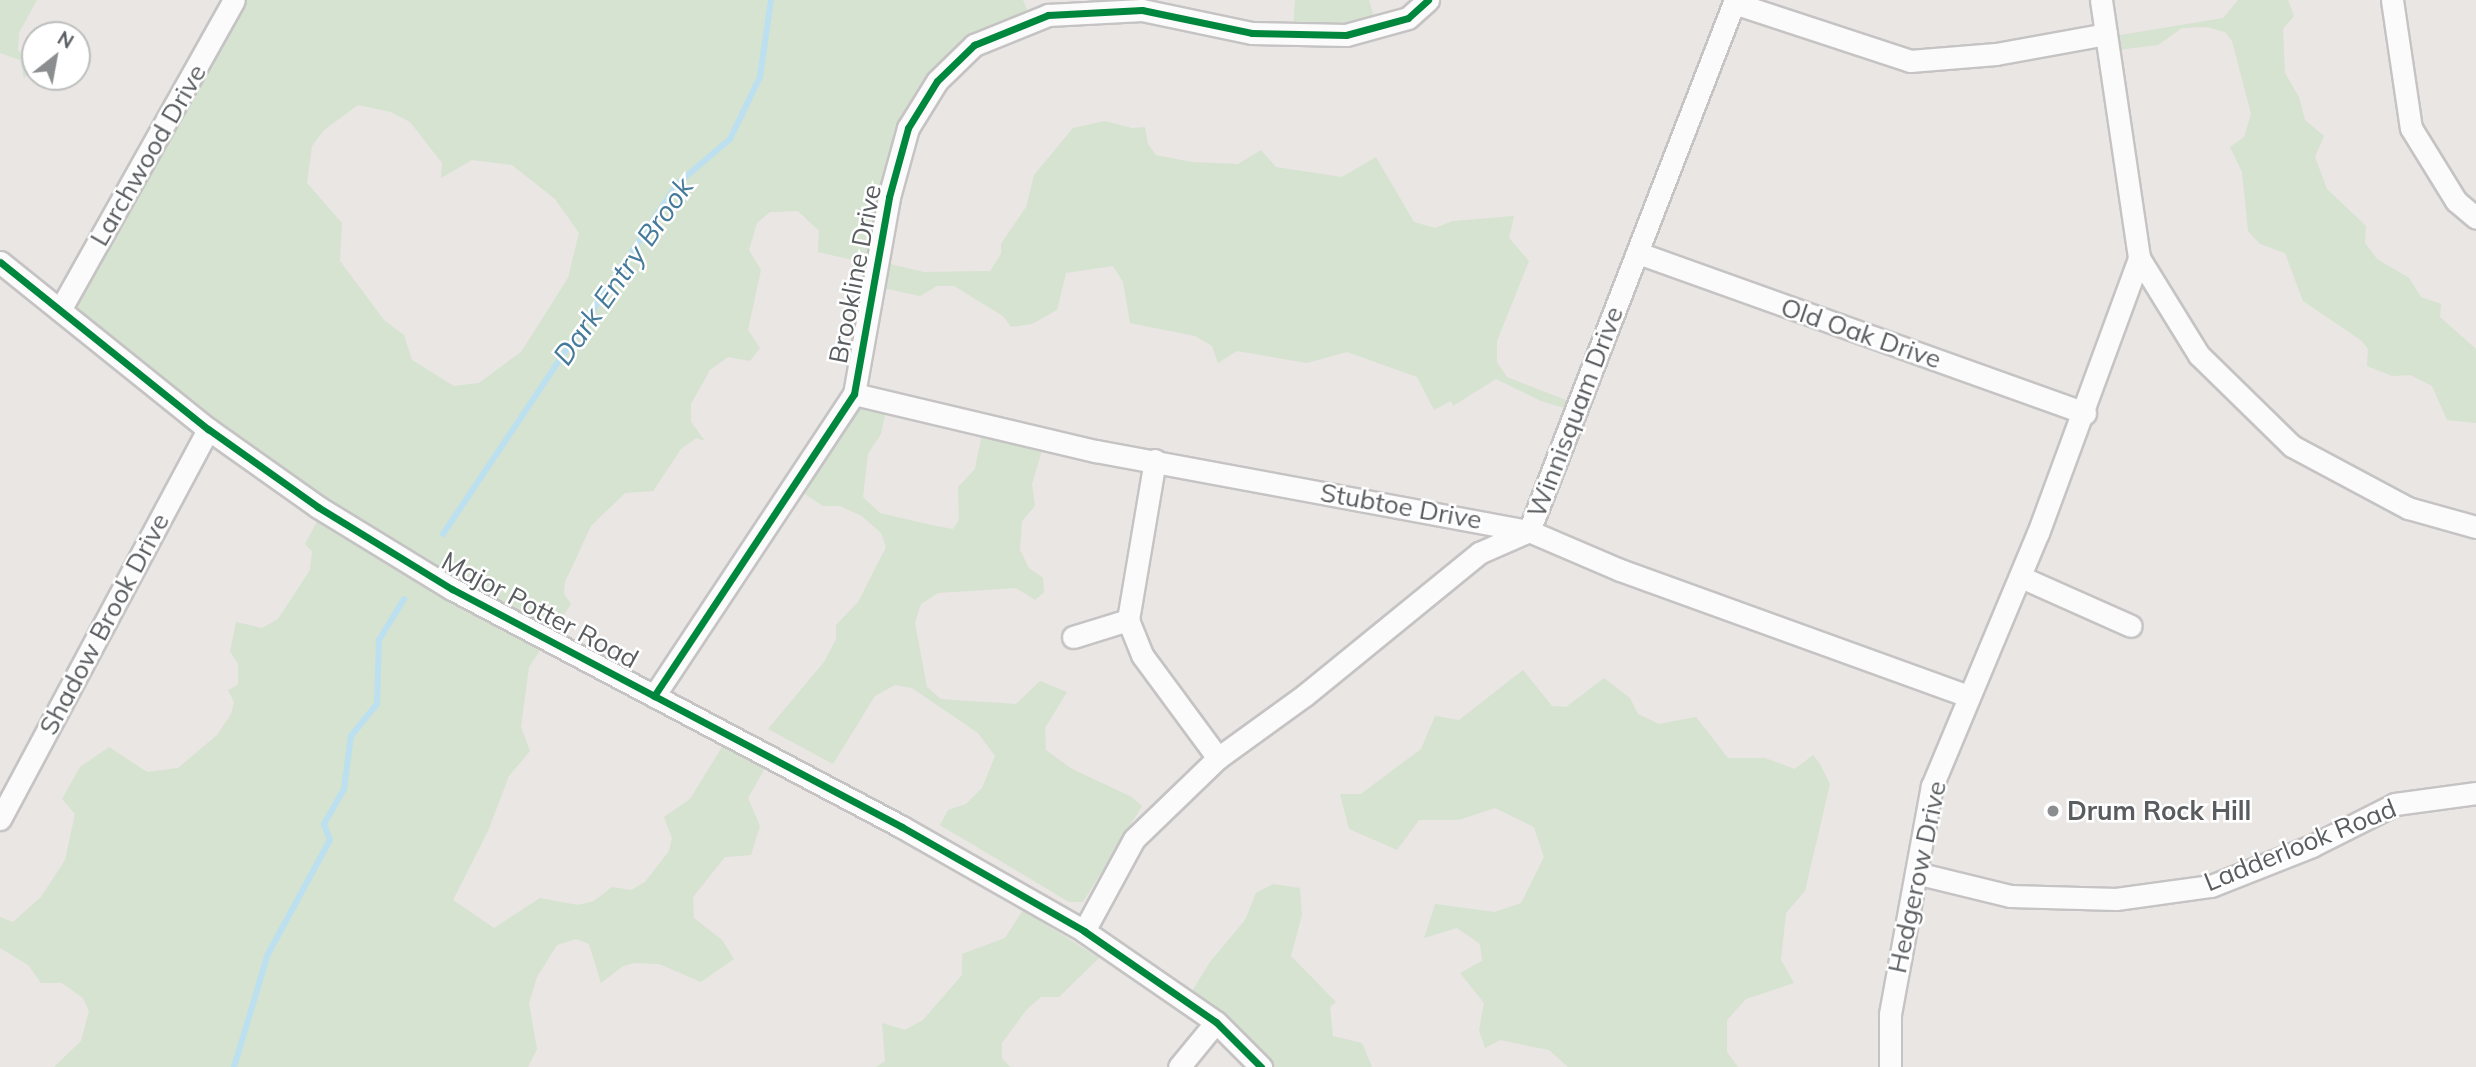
<!DOCTYPE html>
<style>
body{margin:0}
#map{position:relative;width:2476px;height:1067px;overflow:hidden;background:#e9e6e3;font-family:Mulish,sans-serif}
div>[style]{position:absolute}
[style*='--x']{left:calc(var(--x)*1px);top:calc(var(--y)*1px);width:calc(var(--w)*1px);rotate:calc(var(--a)*1deg)}
.green>*{inset:0;background:#d5e3d0}
.stream>*{height:6px;margin:-3px;padding:0 3px;transform-origin:3px;border-radius:3px;background:#bce0ef}
.roads{filter:drop-shadow(2px 0 #c5c3c4) drop-shadow(-2px 0 #c5c3c4) drop-shadow(0 2px #c5c3c4) drop-shadow(0 -2px #c5c3c4)}
.minor>*{height:21px;margin:-10.5px;padding:0 10.5px;transform-origin:10.5px;border-radius:10.5px;background:#fcfbfb}
.cycleway>*{height:7px;margin:-3.5px;padding:0 3.5px;transform-origin:3.5px;border-radius:3.5px;background:#00873e}
.dots>*{width:19px;height:19px;translate:-50% -50%;box-sizing:border-box;border:4px solid #fff;border-radius:50%}
span{translate:-50% -50%;white-space:nowrap;text-align:center;line-height:1.15;-webkit-text-stroke:5px #fff;paint-order:stroke}
.street-label{font-size:26px;color:#5a5d60}
.poi-label{font-size:26px;color:#5a5d60;font-weight:700}
.left{translate:0 -50%;text-align:left}
.water-label{font-size:28px;color:#457a9b;font-style:italic}
.north{position:absolute;left:21px;top:21px;width:70px;height:70px;box-sizing:border-box;background:#fff;border:2px solid #bdbebf;border-radius:50%;rotate:31deg;font-size:19px;font-weight:700;line-height:28px;text-align:center;color:#5a5d60}
.north::after{content:'';display:block;margin:auto;width:24px;height:32px;background:#8c8d8e;clip-path:polygon(50% 0,100% 100%,50% 72%,0 100%)}
</style>
<div id="map">
<div class="green">
<div style="clip-path:polygon(0 0,37px 0,19px 33px,18px 50px,33px 66px,24px 79px,20px 60px,0 53px)"></div>
<div style="clip-path:polygon(evenodd,234px 0,1023px 0,1030px 17px,933px 81px,877px 261px,924px 272px,990px 271px,1001px 254px,1001px 244px,1026px 207px,1034px 175px,1073px 128px,1105px 121px,1132px 128px,1145px 127px,1148px 144px,1156px 155px,1192px 162px,1238px 164px,1261px 150px,1276px 167px,1342px 177px,1376px 157px,1414px 222px,1435px 228px,1453px 221px,1514px 216px,1509px 238px,1529px 261px,1497px 341px,1497px 362px,1507px 377px,1576px 404px,1571px 410px,1541px 401px,1496px 379px,1453px 406px,1451px 401px,1434px 410px,1417px 377px,1347px 352px,1307px 363px,1237px 351px,1218px 363px,1212px 346px,1195px 336px,1130px 323px,1123px 282px,1113px 266px,1066px 273px,1057px 310px,1032px 324px,1011px 327px,1003px 316px,954px 286px,937px 286px,920px 296px,873px 286px,874px 265px,818px 252px,819px 231px,798px 211px,770px 212px,757px 223px,749px 250px,761px 270px,748px 330px,760px 348px,750px 361px,728px 357px,710px 370px,691px 404px,691px 422px,705px 441px,696px 438px,681px 449px,653px 491px,625px 493px,591px 526px,565px 582px,564px 594px,571px 604px,529px 667px,521px 727px,530px 751px,509px 776px,488px 831px,453px 900px,494px 928px,540px 898px,578px 905px,594px 901px,612px 887px,631px 890px,645px 882px,669px 851px,672px 838px,664px 817px,690px 799px,725px 742px,767px 765px,748px 798px,760px 826px,751px 855px,725px 857px,693px 897px,694px 918px,722px 940px,734px 959px,701px 982px,659px 964px,634px 963px,623px 966px,601px 983px,589px 944px,576px 939px,557px 945px,537px 977px,529px 1003px,537px 1049px,528px 1067px,54px 1067px,81px 1041px,89px 1011px,83px 998px,62px 983px,41px 983px,28px 965px,0 948px,0 917px,13px 922px,41px 897px,65px 860px,75px 814px,62px 799px,80px 767px,109px 747px,147px 772px,178px 768px,217px 735px,231px 714px,234px 702px,228px 690px,238px 685px,238px 664px,230px 651px,236px 622px,262px 628px,278px 619px,310px 570px,312px 551px,305px 544px,323px 510px,66px 314px,234px 0,358px 105px,391px 112px,410px 122px,442px 163px,441px 178px,472px 160px,512px 165px,555px 199px,579px 233px,568px 278px,521px 352px,479px 383px,454px 386px,412px 360px,404px 335px,384px 320px,340px 261px,342px 223px,307px 183px,312px 146px,324px 130px,358px 105px)"></div>
<div style="clip-path:polygon(1295px 0,1369px 0,1376px 23px,1293px 28px)"></div>
<div style="clip-path:polygon(2238px 0,2288px 0,2294px 16px,2283px 29px,2285px 73px,2299px 97px,2305px 120px,2324px 136px,2315px 157px,2327px 189px,2366px 226px,2365px 243px,2377px 259px,2409px 278px,2421px 297px,2441px 304px,2440px 317px,2476px 349px,2476px 423px,2447px 420px,2432px 386px,2410px 375px,2392px 376px,2367px 366px,2368px 349px,2362px 341px,2303px 301px,2285px 253px,2260px 244px,2248px 231px,2242px 172px,2230px 147px,2244px 137px,2251px 114px,2232px 41px,2225px 32px,2207px 27px,2182px 28px,2158px 45px,2109px 51px,2108px 37px,2223px 18px)"></div>
<div style="clip-path:polygon(852px 395px,887px 406px,881px 434px,868px 454px,863px 497px,880px 513px,931px 525px,953px 529px,959px 520px,958px 487px,975px 469px,984px 424px,1045px 440px,1032px 484px,1035px 506px,1022px 521px,1020px 550px,1029px 568px,1043px 578px,1044px 592px,1035px 600px,1016px 588px,938px 593px,921px 604px,915px 623px,927px 687px,941px 699px,1016px 704px,1040px 681px,1067px 692px,1045px 728px,1046px 750px,1072px 769px,1132px 797px,1142px 806px,1083px 902px,1069px 902px,940px 825px,948px 810px,966px 804px,982px 788px,995px 756px,978px 733px,912px 688px,895px 685px,875px 696px,833px 764px,768px 729px,824px 662px,836px 639px,836px 625px,858px 602px,886px 547px,881px 533px,862px 516px,840px 506px,823px 506px,793px 486px)"></div>
<div style="clip-path:polygon(1523px 670px,1552px 706px,1566px 707px,1604px 678px,1630px 698px,1638px 714px,1659px 724px,1696px 717px,1728px 758px,1765px 758px,1795px 769px,1813px 755px,1820px 764px,1830px 784px,1805px 891px,1786px 913px,1781px 960px,1794px 983px,1746px 999px,1727px 1020px,1727px 1052px,1738px 1067px,1568px 1067px,1549px 1050px,1500px 1040px,1485px 1048px,1479px 1030px,1484px 1003px,1460px 973px,1482px 961px,1480px 944px,1457px 928px,1424px 938px,1435px 904px,1495px 912px,1521px 903px,1544px 857px,1534px 827px,1495px 808px,1459px 820px,1419px 820px,1397px 850px,1349px 829px,1340px 794px,1361px 794px,1421px 749px,1435px 716px,1459px 720px)"></div>
<div style="clip-path:polygon(1273px 884px,1300px 888px,1302px 915px,1291px 956px,1336px 1002px,1330px 1007px,1333px 1036px,1362px 1043px,1372px 1067px,1263px 1067px,1187px 999px,1210px 962px,1245px 920px,1256px 893px)"></div>
<div style="clip-path:polygon(1023px 910px,1099px 958px,1059px 997px,1041px 997px,1027px 1009px,1002px 1043px,1002px 1058px,1010px 1067px,876px 1067px,885px 1061px,882px 1023px,905px 1030px,923px 1020px,962px 975px,962px 954px,1005px 938px)"></div>
</div>
<div class="stream">
<div style="--x:443;--y:534;--w:421;--a:-56.2"></div>
<div style="--x:677;--y:184;--w:70;--a:-40.3"></div>
<div style="--x:730;--y:139;--w:69;--a:-64.2"></div>
<div style="--x:760;--y:77;--w:78;--a:-81.9"></div>
<div style="--x:234;--y:1067;--w:118;--a:-73.3"></div>
<div style="--x:268;--y:954;--w:130;--a:-61.5"></div>
<div style="--x:330;--y:840;--w:17;--a:-111"></div>
<div style="--x:324;--y:824;--w:40;--a:-60.3"></div>
<div style="--x:344;--y:789;--w:53;--a:-82.5"></div>
<div style="--x:351;--y:736;--w:41;--a:-50.9"></div>
<div style="--x:377;--y:704;--w:64;--a:-88.2"></div>
<div style="--x:379;--y:640;--w:48;--a:-58.6"></div>
</div>
<div class="roads">
<div class="minor">
<div style="--x:2101;--y:0;--w:261;--a:81.6"></div>
<div style="--x:2139;--y:258;--w:114;--a:58.3"></div>
<div style="--x:2199;--y:355;--w:130;--a:44.4"></div>
<div style="--x:2292;--y:446;--w:132;--a:28.1"></div>
<div style="--x:2408;--y:508;--w:71;--a:15.6"></div>
<div style="--x:2392;--y:0;--w:129;--a:81.6"></div>
<div style="--x:2411;--y:128;--w:86;--a:58.3"></div>
<div style="--x:2456;--y:201;--w:26;--a:40"></div>
<div style="--x:1734;--y:3;--w:185;--a:18.2"></div>
<div style="--x:1910;--y:61;--w:86;--a:-4.7"></div>
<div style="--x:1996;--y:54;--w:112;--a:-10.3"></div>
<div style="--x:1638;--y:253;--w:475;--a:19.7"></div>
<div style="--x:0;--y:262;--w:267;--a:38.8"></div>
<div style="--x:208;--y:429;--w:135;--a:35.3"></div>
<div style="--x:318;--y:507;--w:157;--a:31.5"></div>
<div style="--x:452;--y:589;--w:509;--a:27.87"></div>
<div style="--x:902;--y:827;--w:210;--a:29.7"></div>
<div style="--x:1084;--y:931;--w:160;--a:34.6"></div>
<div style="--x:1216;--y:1022;--w:64;--a:45"></div>
<div style="--x:60;--y:310;--w:355;--a:-60.7"></div>
<div style="--x:854;--y:394;--w:249;--a:13.3"></div>
<div style="--x:1096;--y:451;--w:440;--a:10.5"></div>
<div style="--x:1529;--y:531;--w:99;--a:23.2"></div>
<div style="--x:1620;--y:570;--w:371;--a:19.9"></div>
<div style="--x:1155;--y:460;--w:162;--a:99.6"></div>
<div style="--x:1128;--y:620;--w:38;--a:68"></div>
<div style="--x:1142;--y:655;--w:128;--a:53.6"></div>
<div style="--x:2021;--y:577;--w:120;--a:24"></div>
<div style="--x:1073;--y:637;--w:58;--a:-17.2"></div>
<div style="--x:654;--y:696;--w:362;--a:-56.5"></div>
<div style="--x:854;--y:394;--w:200;--a:-79.9"></div>
<div style="--x:889;--y:197;--w:72;--a:-74.6"></div>
<div style="--x:908;--y:128;--w:55;--a:-58.3"></div>
<div style="--x:937;--y:81;--w:52;--a:-44.2"></div>
<div style="--x:974;--y:45;--w:80;--a:-22.1"></div>
<div style="--x:1048;--y:15;--w:94;--a:-3"></div>
<div style="--x:1142;--y:10;--w:112;--a:11.8"></div>
<div style="--x:1252;--y:33;--w:94;--a:1.2"></div>
<div style="--x:1346;--y:35;--w:64;--a:-15.3"></div>
<div style="--x:1408;--y:18;--w:27;--a:-42"></div>
<div style="--x:0;--y:819;--w:442;--a:-61.9"></div>
<div style="--x:1916;--y:873;--w:97;--a:13.7"></div>
<div style="--x:2010;--y:896;--w:106;--a:1.6"></div>
<div style="--x:2116;--y:899;--w:96;--a:-7.8"></div>
<div style="--x:2211;--y:886;--w:109;--a:-21.6"></div>
<div style="--x:2312;--y:846;--w:93;--a:-26.8"></div>
<div style="--x:2395;--y:804;--w:82;--a:-7.7"></div>
<div style="--x:1084;--y:931;--w:105;--a:-61.5"></div>
<div style="--x:1134;--y:839;--w:117;--a:-44"></div>
<div style="--x:1218;--y:758;--w:107;--a:-35.9"></div>
<div style="--x:1305;--y:695;--w:225;--a:-39.2"></div>
<div style="--x:1479;--y:553;--w:55;--a:-23.7"></div>
<div style="--x:1529;--y:531;--w:570;--a:-68.8"></div>
<div style="--x:1179;--y:1067;--w:58;--a:-50.6"></div>
<div style="--x:1890;--y:1067;--w:53;--a:-90"></div>
<div style="--x:1890;--y:1014;--w:232;--a:-79.6"></div>
<div style="--x:1932;--y:786;--w:274;--a:-67.3"></div>
<div style="--x:2038;--y:533;--w:293;--a:-69.8"></div>
</div>
</div>
<div class="cycleway">
<div style="--x:0;--y:262;--w:267;--a:38.8"></div>
<div style="--x:208;--y:429;--w:135;--a:35.3"></div>
<div style="--x:318;--y:507;--w:157;--a:31.5"></div>
<div style="--x:452;--y:589;--w:509;--a:27.87"></div>
<div style="--x:902;--y:827;--w:210;--a:29.7"></div>
<div style="--x:1084;--y:931;--w:160;--a:34.6"></div>
<div style="--x:1216;--y:1022;--w:64;--a:45"></div>
<div style="--x:654;--y:696;--w:362;--a:-56.5"></div>
<div style="--x:854;--y:394;--w:200;--a:-79.9"></div>
<div style="--x:889;--y:197;--w:72;--a:-74.6"></div>
<div style="--x:908;--y:128;--w:55;--a:-58.3"></div>
<div style="--x:937;--y:81;--w:52;--a:-44.2"></div>
<div style="--x:974;--y:45;--w:80;--a:-22.1"></div>
<div style="--x:1048;--y:15;--w:94;--a:-3"></div>
<div style="--x:1142;--y:10;--w:112;--a:11.8"></div>
<div style="--x:1252;--y:33;--w:94;--a:1.2"></div>
<div style="--x:1346;--y:35;--w:64;--a:-15.3"></div>
<div style="--x:1408;--y:18;--w:27;--a:-42"></div>
</div>
<div class="dots">
<div style="left:2053px;top:811px;background:#8c8d8e"></div>
</div>
<div class="street-label">
<span style="left:148px;top:155px;rotate:-60deg">Larchwood Drive</span>
<span style="left:855px;top:274px;rotate:-79deg">Brookline Drive</span>
<span style="left:1861px;top:333px;rotate:19deg">Old Oak Drive</span>
<span style="left:1575px;top:412px;rotate:-69deg">Winnisquam Drive</span>
<span style="left:1401px;top:506px;rotate:10deg">Stubtoe Drive</span>
<span style="left:540px;top:610px;rotate:28deg">Major Potter Road</span>
<span style="left:104px;top:624px;rotate:-62deg">Shadow Brook Drive</span>
<span style="left:2300px;top:845px;rotate:-22deg">Ladderlook Road</span>
<span style="left:1917px;top:877px;rotate:-78deg">Hedgerow Drive</span>
</div>
<div class="poi-label">
<span class="left" style="left:2067px;top:811px">Drum Rock Hill</span>
</div>
<div class="water-label">
<span style="left:623px;top:271px;rotate:-55deg">Dark Entry Brook</span>
</div>
<div class="north">N</div>
</div>
